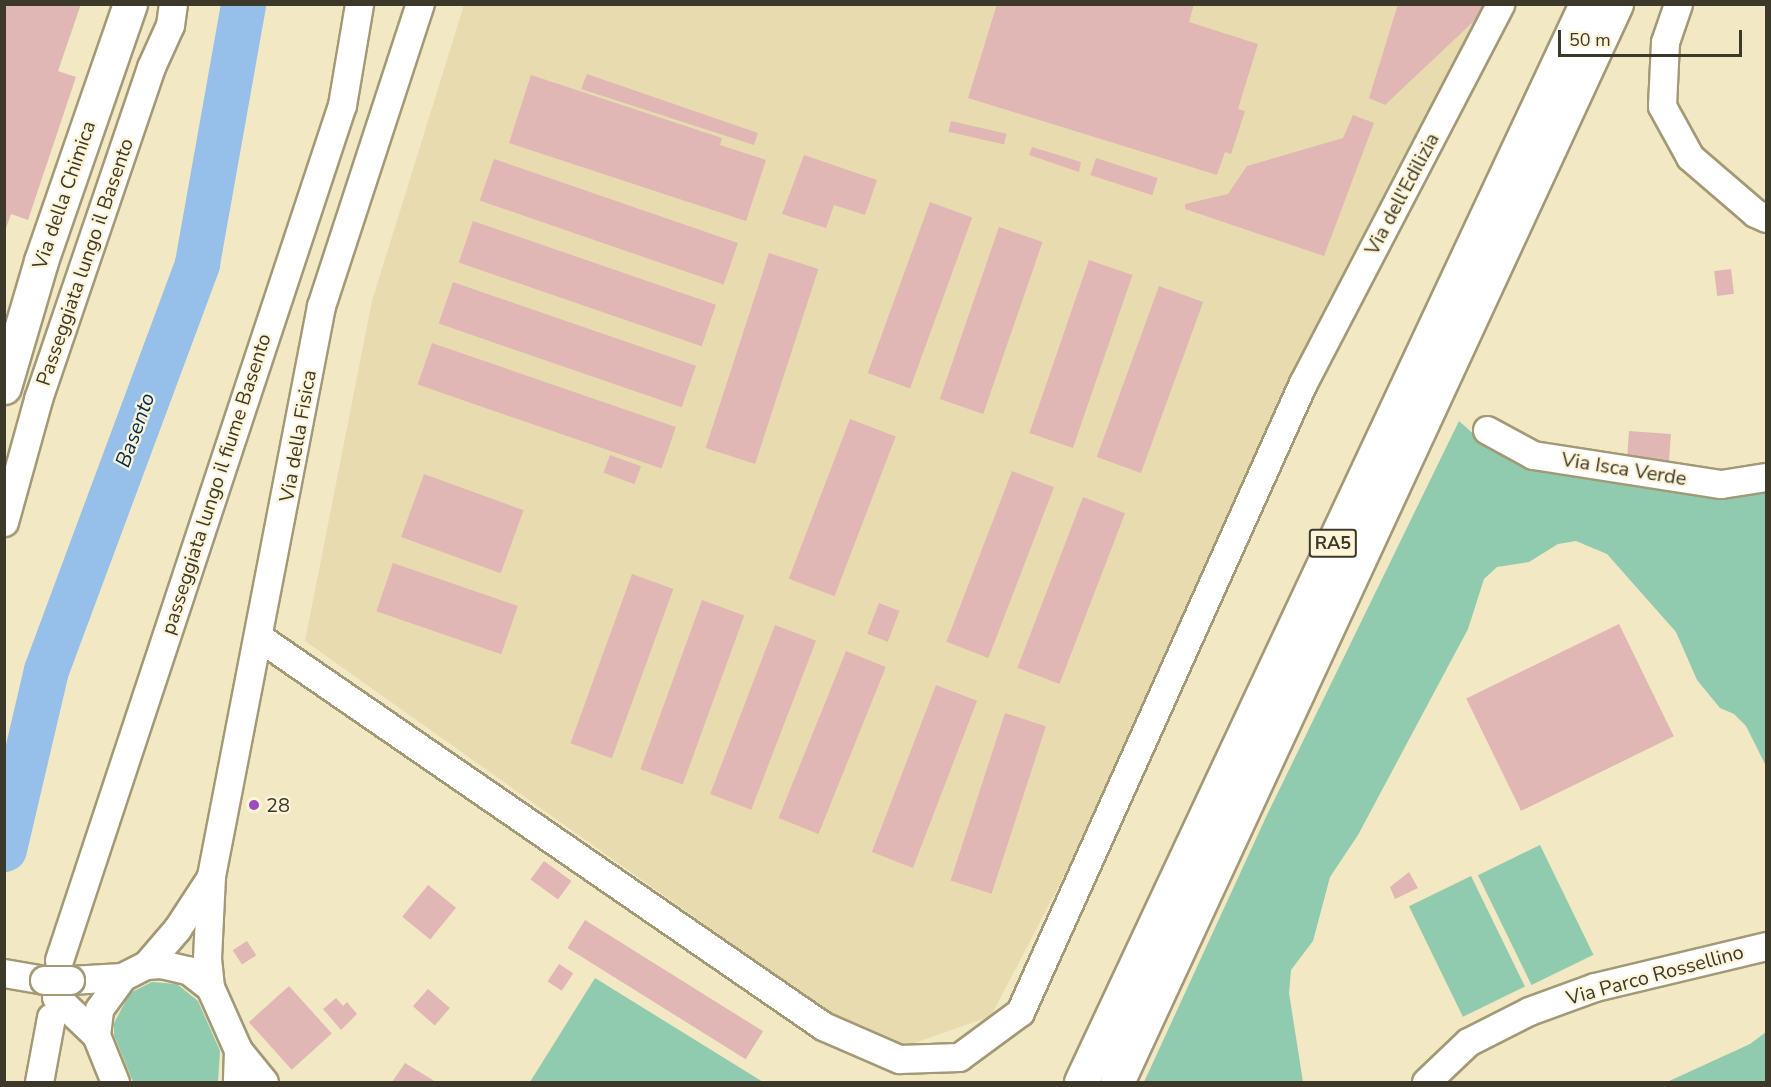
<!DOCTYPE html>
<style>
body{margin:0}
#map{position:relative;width:1771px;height:1087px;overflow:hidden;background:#f2e8c4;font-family:"Nunito Sans",sans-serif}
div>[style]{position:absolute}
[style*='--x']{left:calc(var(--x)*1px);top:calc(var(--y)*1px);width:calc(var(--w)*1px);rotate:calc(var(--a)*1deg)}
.built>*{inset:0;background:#e8dbb0}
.green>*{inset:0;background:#90caaf;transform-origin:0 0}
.river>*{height:45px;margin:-22.5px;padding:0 22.5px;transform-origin:22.5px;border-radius:22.5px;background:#96bfea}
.building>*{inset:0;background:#e1b7b6;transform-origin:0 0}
.roads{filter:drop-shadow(2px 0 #a29976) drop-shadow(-2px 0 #a29976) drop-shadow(0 2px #a29976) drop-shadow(0 -2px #a29976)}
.minor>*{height:27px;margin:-13.5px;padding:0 13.5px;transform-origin:13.5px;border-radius:13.5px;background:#fff}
.major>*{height:33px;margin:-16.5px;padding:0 16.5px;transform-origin:16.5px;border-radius:16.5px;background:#fff}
.highway>*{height:33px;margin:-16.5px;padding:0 16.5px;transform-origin:16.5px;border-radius:16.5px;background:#fff}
.bridges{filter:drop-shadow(2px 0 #a29976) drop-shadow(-2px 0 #a29976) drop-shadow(0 2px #a29976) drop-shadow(0 -2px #a29976)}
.minor-bridge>*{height:27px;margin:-13.5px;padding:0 13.5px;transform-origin:13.5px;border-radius:13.5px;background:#fff}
.dots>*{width:16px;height:16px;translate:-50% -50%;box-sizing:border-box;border:3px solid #fef5d8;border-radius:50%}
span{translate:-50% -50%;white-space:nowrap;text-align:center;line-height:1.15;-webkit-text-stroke:4.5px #fef5d8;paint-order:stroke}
.shield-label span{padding:2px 4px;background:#fef5d8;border:2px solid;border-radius:4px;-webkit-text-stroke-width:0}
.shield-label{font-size:18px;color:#3d392a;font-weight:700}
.street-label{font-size:20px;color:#3d392a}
.poi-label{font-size:20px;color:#3d392a}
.left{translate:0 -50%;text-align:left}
.water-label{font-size:21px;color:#002c53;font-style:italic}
.frame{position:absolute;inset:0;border:6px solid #3d392a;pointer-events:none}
.scale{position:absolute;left:1558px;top:30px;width:184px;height:27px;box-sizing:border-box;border:3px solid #3d392a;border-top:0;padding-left:8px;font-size:18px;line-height:21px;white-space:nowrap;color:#3d392a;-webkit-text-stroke:4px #fef5d8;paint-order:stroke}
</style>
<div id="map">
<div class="built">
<div style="clip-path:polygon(464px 5px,1517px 5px,991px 1016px,886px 1053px,305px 641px,372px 301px)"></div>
</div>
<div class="green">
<div style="clip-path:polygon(1459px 421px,1486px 445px,1534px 467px,1766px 489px,1766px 766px,1746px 726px,1734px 714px,1720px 708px,1697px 680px,1676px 632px,1607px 554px,1576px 541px,1558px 544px,1529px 562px,1497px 567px,1484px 579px,1468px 629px,1358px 835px,1330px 877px,1313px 941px,1291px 970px,1289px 993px,1303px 1082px,1144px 1082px,1266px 817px)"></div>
<div style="left:1540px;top:845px;width:122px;height:69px;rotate:64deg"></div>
<div style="left:1471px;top:876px;width:123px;height:69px;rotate:64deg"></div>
<div style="clip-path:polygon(595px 978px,763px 1082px,530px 1082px)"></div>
<div style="clip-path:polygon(152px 982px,177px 984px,198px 1001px,220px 1051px,218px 1082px,133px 1082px,114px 1035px,114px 1023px,130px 993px)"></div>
<div style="clip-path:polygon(1766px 1032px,1766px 1082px,1667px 1082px,1750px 1044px)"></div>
</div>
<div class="river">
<div style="--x:4;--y:849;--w:184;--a:-76.8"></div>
<div style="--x:46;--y:670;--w:434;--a:-69.6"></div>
<div style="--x:197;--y:263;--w:263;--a:-79.9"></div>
</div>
<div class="building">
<div style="clip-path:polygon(4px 4px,81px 4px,58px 71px,76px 77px,28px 220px,11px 214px,5px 231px)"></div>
<div style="clip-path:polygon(997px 4px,1194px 4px,1189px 22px,1258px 44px,1238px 109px,1245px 111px,1231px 154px,1225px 152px,1217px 175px,968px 98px)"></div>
<div style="clip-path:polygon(1398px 4px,1492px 4px,1385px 105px,1369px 98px)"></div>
<div style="clip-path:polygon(587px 74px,758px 133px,754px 145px,581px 89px)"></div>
<div style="clip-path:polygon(531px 75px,722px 138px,720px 145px,766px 160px,746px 221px,509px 143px)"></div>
<div style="clip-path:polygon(1353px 115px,1374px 123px,1324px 256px,1185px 209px,1185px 204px,1228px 194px,1247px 166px,1343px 138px)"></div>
<div style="left:951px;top:121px;width:57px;height:11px;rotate:13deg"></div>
<div style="clip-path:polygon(1032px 147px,1081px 162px,1079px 172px,1029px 155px)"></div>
<div style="clip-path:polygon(804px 155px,877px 180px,865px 215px,834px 205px,826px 228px,782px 214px)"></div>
<div style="left:1096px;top:158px;width:65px;height:18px;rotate:18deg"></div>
<div style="left:494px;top:159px;width:258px;height:44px;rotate:19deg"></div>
<div style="left:930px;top:202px;width:45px;height:182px;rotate:20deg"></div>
<div style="left:473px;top:221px;width:257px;height:44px;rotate:19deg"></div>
<div style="left:999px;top:227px;width:46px;height:182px;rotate:19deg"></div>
<div style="left:769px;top:253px;width:52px;height:205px;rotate:18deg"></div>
<div style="left:1089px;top:260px;width:46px;height:183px;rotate:19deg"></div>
<div style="left:1731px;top:269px;width:25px;height:17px;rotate:83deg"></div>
<div style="left:453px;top:282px;width:257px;height:44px;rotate:19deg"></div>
<div style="left:1159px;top:286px;width:47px;height:182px;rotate:20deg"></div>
<div style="left:432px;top:343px;width:258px;height:44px;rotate:19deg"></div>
<div style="left:850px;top:419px;width:49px;height:171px;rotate:21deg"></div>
<div style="left:1629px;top:431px;width:42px;height:31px;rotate:4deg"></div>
<div style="left:610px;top:455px;width:33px;height:19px;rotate:20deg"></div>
<div style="left:1012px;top:471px;width:45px;height:183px;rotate:21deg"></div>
<div style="left:424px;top:474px;width:106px;height:67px;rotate:20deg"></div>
<div style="left:1083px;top:497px;width:45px;height:183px;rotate:21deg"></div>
<div style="left:393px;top:563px;width:132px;height:51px;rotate:19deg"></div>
<div style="left:632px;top:574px;width:44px;height:180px;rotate:20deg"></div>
<div style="left:702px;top:600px;width:45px;height:180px;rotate:20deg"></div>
<div style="left:879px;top:603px;width:22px;height:33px;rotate:21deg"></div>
<div style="left:1619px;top:624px;width:125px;height:170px;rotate:64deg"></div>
<div style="left:775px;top:625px;width:44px;height:181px;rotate:21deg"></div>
<div style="left:846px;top:651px;width:43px;height:180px;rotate:22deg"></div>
<div style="left:936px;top:685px;width:44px;height:179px;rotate:21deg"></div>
<div style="left:1005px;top:713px;width:43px;height:176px;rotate:18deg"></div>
<div style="left:544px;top:861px;width:34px;height:23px;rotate:36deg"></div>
<div style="clip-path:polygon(1409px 872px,1418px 888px,1395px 899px,1390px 887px)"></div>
<div style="left:428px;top:885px;width:36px;height:41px;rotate:39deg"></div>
<div style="left:585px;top:920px;width:210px;height:33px;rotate:32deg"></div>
<div style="left:247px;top:941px;width:17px;height:17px;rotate:57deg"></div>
<div style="left:559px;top:964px;width:17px;height:21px;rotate:33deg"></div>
<div style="left:289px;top:986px;width:64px;height:54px;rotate:48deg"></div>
<div style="left:428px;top:989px;width:29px;height:23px;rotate:41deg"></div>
<div style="clip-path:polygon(336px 998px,343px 1006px,347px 1002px,357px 1014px,341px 1030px,323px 1009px)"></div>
<div style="clip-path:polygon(405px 1063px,436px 1082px,392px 1082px)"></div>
</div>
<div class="roads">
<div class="minor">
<div style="--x:1678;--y:4;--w:40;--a:108.9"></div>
<div style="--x:1665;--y:42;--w:64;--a:92.7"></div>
<div style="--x:1662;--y:106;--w:58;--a:61.2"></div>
<div style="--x:1690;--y:157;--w:86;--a:40.7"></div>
<div style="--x:1755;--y:213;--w:12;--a:24"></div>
<div style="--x:1487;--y:430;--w:52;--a:28.5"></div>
<div style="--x:1533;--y:455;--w:190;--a:8.8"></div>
<div style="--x:1721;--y:484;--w:46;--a:-8.8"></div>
<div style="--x:4;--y:522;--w:128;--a:-74.5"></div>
<div style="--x:38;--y:399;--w:351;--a:-71.2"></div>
<div style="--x:151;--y:67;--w:46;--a:-65.7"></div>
<div style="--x:170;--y:25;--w:21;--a:-82"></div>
<div style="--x:260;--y:638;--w:684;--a:34.57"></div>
<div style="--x:823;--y:1026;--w:83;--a:23.5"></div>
<div style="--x:899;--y:1059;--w:60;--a:-1.9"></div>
<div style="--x:959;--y:1057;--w:76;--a:-36.4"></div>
<div style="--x:1020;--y:1012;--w:690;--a:-65.78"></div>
<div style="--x:1303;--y:383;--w:427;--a:-62.5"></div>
<div style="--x:59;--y:960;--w:901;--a:-71.69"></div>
<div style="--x:342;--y:105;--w:102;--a:-80.4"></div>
<div style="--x:146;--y:965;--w:48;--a:-49.3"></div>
<div style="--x:177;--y:929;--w:59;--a:-56.9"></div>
<div style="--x:4;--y:973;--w:41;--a:9.9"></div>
<div style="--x:70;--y:980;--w:52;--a:-3.3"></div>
<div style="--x:210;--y:987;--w:29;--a:-96"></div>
<div style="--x:207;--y:958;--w:82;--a:-87.2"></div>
<div style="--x:211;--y:876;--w:581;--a:-79.08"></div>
<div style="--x:321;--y:306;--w:318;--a:-71.9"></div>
<div style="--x:56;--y:997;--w:55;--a:43.5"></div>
<div style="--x:238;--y:1050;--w:41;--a:50.9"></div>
<div style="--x:39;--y:1082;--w:66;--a:-79.5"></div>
<div style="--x:115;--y:1082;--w:51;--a:-112"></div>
<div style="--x:96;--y:1035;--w:26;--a:-83"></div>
<div style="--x:99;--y:1009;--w:39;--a:-54"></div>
<div style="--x:122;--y:977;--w:27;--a:-27"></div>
<div style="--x:146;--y:965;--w:15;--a:-4"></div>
<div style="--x:161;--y:964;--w:28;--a:13"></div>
<div style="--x:188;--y:970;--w:28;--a:38"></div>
<div style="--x:210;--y:987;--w:69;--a:66"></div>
<div style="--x:238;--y:1050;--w:32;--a:92"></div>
<div style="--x:1426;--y:1082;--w:58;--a:-43.6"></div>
<div style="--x:1468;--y:1042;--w:68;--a:-26.9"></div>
<div style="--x:1529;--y:1011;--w:70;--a:-20"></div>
<div style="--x:1595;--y:987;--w:176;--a:-13.5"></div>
</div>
<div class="major">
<div style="--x:4;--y:387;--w:131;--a:-73.6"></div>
<div style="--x:41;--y:261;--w:272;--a:-70.9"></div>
</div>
<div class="highway">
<div style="--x:1081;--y:1082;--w:1190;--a:-64.9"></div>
<div style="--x:1117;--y:1082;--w:1188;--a:-65.16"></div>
</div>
</div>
<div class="bridges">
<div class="minor-bridge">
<div style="--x:44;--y:980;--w:26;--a:0"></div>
</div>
</div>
<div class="dots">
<div style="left:254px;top:805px;background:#9e4ab9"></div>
</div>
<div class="shield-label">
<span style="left:1333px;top:543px">RA5</span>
</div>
<div class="street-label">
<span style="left:1402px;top:194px;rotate:-62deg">Via dell'Edilizia</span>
<span style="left:64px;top:195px;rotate:-71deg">Via della Chimica</span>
<span style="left:85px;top:262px;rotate:-71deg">Passeggiata lungo il Basento</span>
<span style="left:298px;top:436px;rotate:-80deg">Via della Fisica</span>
<span style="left:1624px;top:469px;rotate:9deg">Via Isca Verde</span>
<span style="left:216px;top:484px;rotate:-72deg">passeggiata lungo il fiume Basento</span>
<span style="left:1655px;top:975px;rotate:-15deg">Via Parco Rossellino</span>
</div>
<div class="poi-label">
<span class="left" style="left:266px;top:805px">28</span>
</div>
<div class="water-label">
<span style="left:135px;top:430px;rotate:-70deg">Basento</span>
</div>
<div class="frame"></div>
<div class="scale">50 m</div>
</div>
